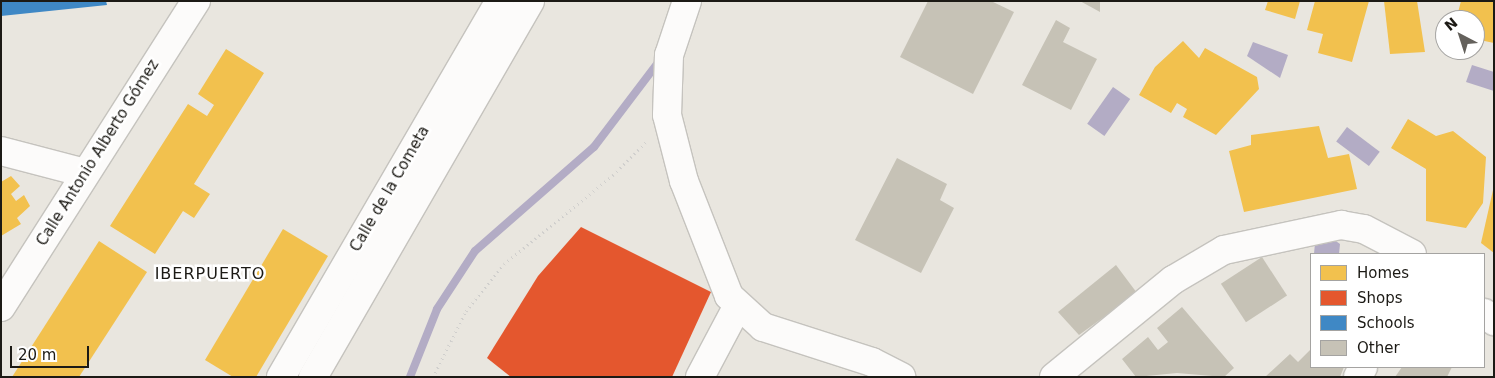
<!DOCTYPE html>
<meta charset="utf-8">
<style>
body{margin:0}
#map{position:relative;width:1495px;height:378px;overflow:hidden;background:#e9e6df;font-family:"DejaVu Sans",sans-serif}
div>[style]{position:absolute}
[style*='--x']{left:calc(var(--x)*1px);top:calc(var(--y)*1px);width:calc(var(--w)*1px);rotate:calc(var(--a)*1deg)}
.water>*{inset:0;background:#b3acc5;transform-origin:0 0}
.homes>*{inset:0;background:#f2c14e}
.shops>*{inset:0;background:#e4572e}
.schools>*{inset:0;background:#3f88c5}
.stream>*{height:8px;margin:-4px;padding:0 4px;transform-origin:4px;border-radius:4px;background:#b3acc5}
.building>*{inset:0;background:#c6c2b6;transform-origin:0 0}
.path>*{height:3px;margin-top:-1.5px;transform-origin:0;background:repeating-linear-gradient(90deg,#d0cfcd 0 1px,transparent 0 5px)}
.roads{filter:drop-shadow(1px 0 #c5c3be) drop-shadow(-1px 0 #c5c3be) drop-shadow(0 1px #c5c3be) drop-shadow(0 -1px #c5c3be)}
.minor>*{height:28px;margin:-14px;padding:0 14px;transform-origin:14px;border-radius:14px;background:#fcfbfa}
span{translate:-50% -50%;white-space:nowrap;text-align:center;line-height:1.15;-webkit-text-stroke:5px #fff;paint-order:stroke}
.street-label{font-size:15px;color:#1c1a15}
.neighbourhood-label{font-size:16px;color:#1c1a15;letter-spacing:1px}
.frame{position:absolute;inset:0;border:2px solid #1c1a15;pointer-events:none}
.legend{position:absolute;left:1310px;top:253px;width:175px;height:115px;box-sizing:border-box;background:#fff;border:1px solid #a4a3a1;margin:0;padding:6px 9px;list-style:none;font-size:15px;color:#1c1a15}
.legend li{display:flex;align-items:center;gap:10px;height:25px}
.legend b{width:25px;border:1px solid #a4a3a1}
.north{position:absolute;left:1435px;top:10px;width:50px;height:50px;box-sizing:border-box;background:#fff;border:1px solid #a4a3a1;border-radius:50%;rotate:320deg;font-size:14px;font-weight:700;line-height:20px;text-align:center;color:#1c1a15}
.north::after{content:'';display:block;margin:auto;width:18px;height:22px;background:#64615c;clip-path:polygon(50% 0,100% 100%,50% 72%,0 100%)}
.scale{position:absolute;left:10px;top:346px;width:79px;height:22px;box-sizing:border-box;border:2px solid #1c1a15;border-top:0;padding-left:6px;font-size:15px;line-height:18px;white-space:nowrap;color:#1c1a15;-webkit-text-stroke:4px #fff;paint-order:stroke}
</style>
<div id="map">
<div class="water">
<div style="clip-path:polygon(1253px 42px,1288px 55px,1280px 78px,1247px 56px)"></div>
<div style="clip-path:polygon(1472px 65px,1494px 72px,1494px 91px,1466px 82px)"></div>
<div style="left:1113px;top:87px;width:21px;height:45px;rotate:35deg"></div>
<div style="left:1347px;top:127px;width:41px;height:18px;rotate:37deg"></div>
<div style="clip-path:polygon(1333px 239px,1340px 244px,1339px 254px,1314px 254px,1315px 243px)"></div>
</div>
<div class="homes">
<div style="clip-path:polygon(1268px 1px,1300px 1px,1295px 19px,1265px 10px)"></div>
<div style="clip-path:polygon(1315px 1px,1369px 1px,1352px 62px,1318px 53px,1323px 34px,1307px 30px)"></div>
<div style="clip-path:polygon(1384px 1px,1417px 1px,1425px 52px,1390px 54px)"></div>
<div style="clip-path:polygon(1461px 1px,1494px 1px,1494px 43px,1475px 39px,1475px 20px,1456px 20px)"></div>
<div style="clip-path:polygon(1183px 41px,1199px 58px,1205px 48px,1257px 77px,1259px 89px,1216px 135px,1183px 117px,1187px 109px,1177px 103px,1171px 113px,1139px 95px,1155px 67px)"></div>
<div style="clip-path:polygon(226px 49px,264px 73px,194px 184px,210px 194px,194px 218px,183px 211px,155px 254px,110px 226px,188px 104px,207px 116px,214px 105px,198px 94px)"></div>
<div style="clip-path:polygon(1408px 119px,1436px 136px,1453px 131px,1486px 157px,1483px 203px,1466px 228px,1426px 221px,1426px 169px,1391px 148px)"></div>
<div style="clip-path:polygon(1319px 126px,1328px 158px,1349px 154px,1357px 189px,1244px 212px,1229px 151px,1251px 145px,1251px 135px)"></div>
<div style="clip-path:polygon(11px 176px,20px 186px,11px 194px,16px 201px,24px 195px,30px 206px,17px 218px,21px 224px,1px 236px,1px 182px)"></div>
<div style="clip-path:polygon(1493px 190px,1494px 190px,1494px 253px,1481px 243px)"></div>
<div style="clip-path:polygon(283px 229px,328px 256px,256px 377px,233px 377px,205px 360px)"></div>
<div style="clip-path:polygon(99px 241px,147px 272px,79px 377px,12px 377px)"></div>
</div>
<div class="shops">
<div style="clip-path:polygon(581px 227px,711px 292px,672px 377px,511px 377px,487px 358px,538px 276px)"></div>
</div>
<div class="schools">
<div style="clip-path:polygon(1px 1px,106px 1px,107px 5px,1px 16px)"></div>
</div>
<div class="stream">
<div style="--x:410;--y:377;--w:73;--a:-68.3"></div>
<div style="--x:437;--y:309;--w:69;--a:-56.8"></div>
<div style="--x:475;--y:251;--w:158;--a:-41.2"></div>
<div style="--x:594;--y:147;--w:109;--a:-52.8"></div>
</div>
<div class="building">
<div style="clip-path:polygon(928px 1px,991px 1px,1014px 12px,973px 94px,900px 57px)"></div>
<div style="clip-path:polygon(1080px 1px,1100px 1px,1100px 12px)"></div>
<div style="clip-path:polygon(1056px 20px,1070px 28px,1063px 42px,1097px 59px,1071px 110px,1022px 85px)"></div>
<div style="clip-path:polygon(897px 158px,947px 184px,940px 200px,954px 208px,921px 273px,855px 240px)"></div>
<div style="left:1262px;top:257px;width:46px;height:49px;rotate:57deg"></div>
<div style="clip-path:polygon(1116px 265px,1137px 293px,1079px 335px,1058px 312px)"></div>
<div style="clip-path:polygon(1182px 307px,1234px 368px,1224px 377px,1177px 373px,1136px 377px,1122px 359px,1148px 337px,1158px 350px,1168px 342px,1157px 328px)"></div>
<div style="clip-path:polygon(1311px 349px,1311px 367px,1344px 367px,1340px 377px,1265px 377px,1290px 354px,1298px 362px)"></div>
<div style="clip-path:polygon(1402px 367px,1452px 367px,1447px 377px,1395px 377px)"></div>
</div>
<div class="path">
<div style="--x:433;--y:377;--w:74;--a:-63.4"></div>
<div style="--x:466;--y:311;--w:60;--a:-51"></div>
<div style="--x:504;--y:264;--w:141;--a:-39.2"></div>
<div style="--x:613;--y:175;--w:47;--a:-45"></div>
</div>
<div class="roads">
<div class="minor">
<div style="--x:687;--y:1;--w:57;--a:108.4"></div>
<div style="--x:669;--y:55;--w:60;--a:91.9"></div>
<div style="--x:667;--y:115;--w:68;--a:75.6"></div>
<div style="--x:684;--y:181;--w:123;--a:68.6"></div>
<div style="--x:729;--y:296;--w:46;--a:42.4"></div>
<div style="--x:763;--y:327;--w:114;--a:17.8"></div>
<div style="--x:872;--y:362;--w:33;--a:27"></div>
<div style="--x:1;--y:151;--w:87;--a:14.7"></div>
<div style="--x:1;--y:307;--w:363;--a:-57.5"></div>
<div style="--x:1484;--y:313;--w:13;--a:39"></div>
<div style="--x:281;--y:377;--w:435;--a:-59.8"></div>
<div style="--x:313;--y:377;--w:434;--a:-60"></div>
<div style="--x:700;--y:377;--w:79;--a:-62.1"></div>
<div style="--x:1054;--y:377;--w:154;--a:-39.2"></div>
<div style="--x:1173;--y:280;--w:59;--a:-30.5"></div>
<div style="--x:1224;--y:250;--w:120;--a:-12.1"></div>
<div style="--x:1341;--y:225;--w:23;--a:10"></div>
<div style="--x:1364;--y:229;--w:54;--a:27.5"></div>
<div style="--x:1358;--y:377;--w:11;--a:-63"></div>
</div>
</div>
<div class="street-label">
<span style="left:98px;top:153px;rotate:-58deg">Calle Antonio Alberto Gómez</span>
<span style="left:390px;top:189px;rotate:-60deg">Calle de la Cometa</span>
</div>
<div class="neighbourhood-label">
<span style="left:210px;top:274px">IBERPUERTO</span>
</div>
<div class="frame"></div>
<ul class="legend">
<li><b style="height:14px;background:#f2c14e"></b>Homes</li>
<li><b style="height:14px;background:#e4572e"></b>Shops</li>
<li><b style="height:14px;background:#3f88c5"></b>Schools</li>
<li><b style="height:14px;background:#c6c2b6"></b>Other</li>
</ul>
<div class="north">N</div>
<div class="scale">20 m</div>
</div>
